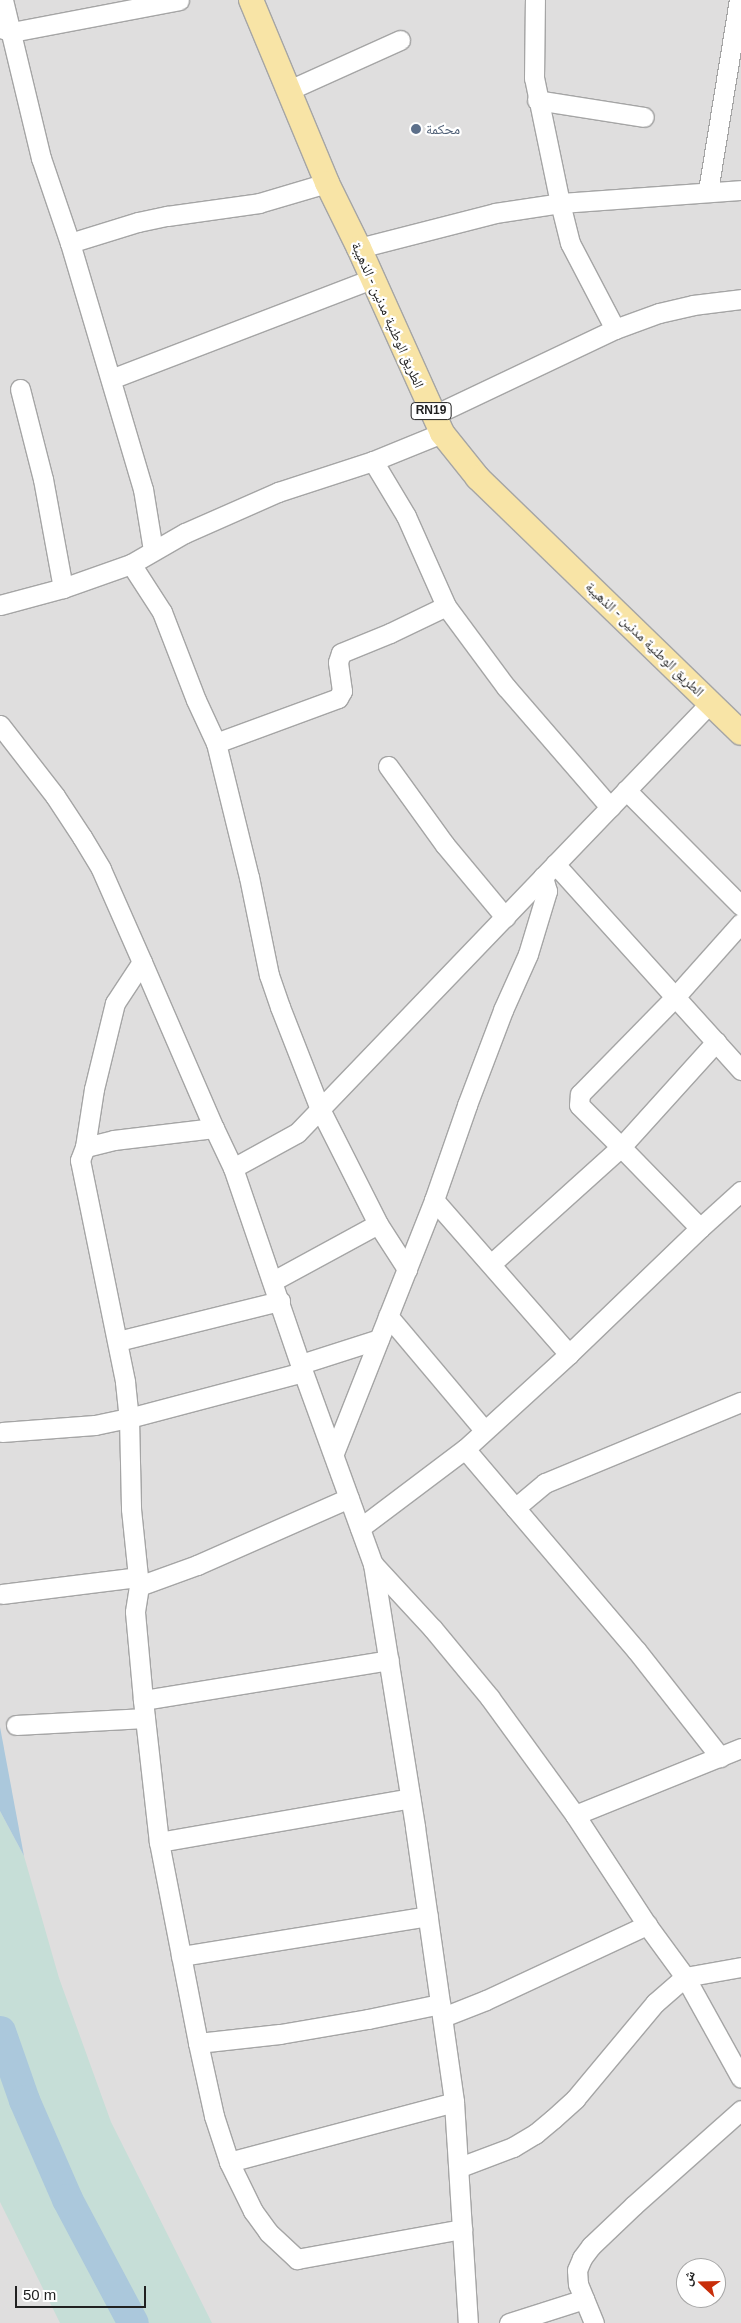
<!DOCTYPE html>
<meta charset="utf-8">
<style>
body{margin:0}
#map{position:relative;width:741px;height:2323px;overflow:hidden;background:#f1f0e8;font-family:Helvetica,"Noto Naskh Arabic",sans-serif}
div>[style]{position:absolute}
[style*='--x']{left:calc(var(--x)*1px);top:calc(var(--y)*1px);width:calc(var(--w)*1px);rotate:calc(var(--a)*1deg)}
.residential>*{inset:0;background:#dfdede}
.wetland>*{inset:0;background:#c6ded7}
.water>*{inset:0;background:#abc8dc}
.river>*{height:31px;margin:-15.5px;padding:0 15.5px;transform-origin:15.5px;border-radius:15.5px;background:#abc8dc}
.roads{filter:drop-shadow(1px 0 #a5a5a5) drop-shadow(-1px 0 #a5a5a5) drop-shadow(0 1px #a5a5a5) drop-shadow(0 -1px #a5a5a5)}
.minor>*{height:19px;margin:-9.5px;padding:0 9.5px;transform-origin:9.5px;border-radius:9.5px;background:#fff}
.major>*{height:24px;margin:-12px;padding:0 12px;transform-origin:12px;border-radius:12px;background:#f8e4a6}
.dots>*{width:14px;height:14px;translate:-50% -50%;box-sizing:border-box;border:2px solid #fff;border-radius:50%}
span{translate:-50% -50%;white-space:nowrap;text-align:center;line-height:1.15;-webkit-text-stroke:4.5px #fff;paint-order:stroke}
.shield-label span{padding:1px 4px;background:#fff;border:1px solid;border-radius:4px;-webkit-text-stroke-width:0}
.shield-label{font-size:12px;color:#212121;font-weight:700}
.service-label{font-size:14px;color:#4e5e75}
.left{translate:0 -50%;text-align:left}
.street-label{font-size:14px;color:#212121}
.north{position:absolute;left:676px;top:2258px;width:50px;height:50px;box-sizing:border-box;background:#fff;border:1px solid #a6a6a6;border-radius:50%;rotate:291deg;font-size:14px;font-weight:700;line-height:20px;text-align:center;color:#212121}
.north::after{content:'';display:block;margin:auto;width:18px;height:22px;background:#c82e0a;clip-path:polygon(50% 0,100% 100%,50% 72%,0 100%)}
.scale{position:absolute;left:15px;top:2286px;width:131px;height:22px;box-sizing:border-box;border:2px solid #212121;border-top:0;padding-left:6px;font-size:15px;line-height:18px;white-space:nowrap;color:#212121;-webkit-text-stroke:4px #fff;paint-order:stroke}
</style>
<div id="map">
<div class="residential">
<div style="clip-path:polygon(evenodd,0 0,741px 0,741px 2323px,0 2323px,0 0,686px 2268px,716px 2268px,716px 2298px,686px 2298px,686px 2268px)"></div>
</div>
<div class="wetland">
<div style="clip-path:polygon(0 1811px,24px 1856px,59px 1978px,111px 2122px,212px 2323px,60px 2323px,0 2202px)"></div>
</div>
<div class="water">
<div style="clip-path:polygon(0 1727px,24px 1856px,0 1811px)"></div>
</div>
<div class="river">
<div style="--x:0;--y:2031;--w:73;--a:70.8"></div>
<div style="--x:24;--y:2100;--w:108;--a:66.5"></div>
<div style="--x:67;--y:2199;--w:140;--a:62"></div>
</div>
<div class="roads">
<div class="minor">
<div style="--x:3;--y:0;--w:163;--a:76.5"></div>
<div style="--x:41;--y:158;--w:90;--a:71.2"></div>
<div style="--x:70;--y:243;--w:257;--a:73.5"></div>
<div style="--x:143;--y:489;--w:62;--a:80.7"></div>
<div style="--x:1;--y:28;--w:12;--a:20"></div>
<div style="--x:12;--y:32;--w:170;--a:-10.8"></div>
<div style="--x:287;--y:91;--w:124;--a:-24.3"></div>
<div style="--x:537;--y:100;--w:108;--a:9"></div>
<div style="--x:708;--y:191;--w:193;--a:-80.8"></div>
<div style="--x:70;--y:243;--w:71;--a:-17.2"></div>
<div style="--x:138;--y:222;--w:30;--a:-12"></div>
<div style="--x:167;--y:216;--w:93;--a:-8"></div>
<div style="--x:259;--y:203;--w:71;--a:-16.4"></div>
<div style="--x:359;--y:248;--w:140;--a:-14.4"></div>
<div style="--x:495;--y:213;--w:66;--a:-8.7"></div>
<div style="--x:560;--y:203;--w:128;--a:-101.7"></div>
<div style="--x:534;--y:78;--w:78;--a:-89.3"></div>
<div style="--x:615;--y:329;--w:97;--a:-117.6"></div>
<div style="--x:570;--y:243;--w:41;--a:-104"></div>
<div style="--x:560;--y:203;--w:181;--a:-4.1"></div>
<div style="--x:111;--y:379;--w:279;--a:-21"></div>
<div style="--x:20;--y:389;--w:93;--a:75.7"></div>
<div style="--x:43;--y:479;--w:111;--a:79.6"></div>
<div style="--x:434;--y:415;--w:200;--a:-25.4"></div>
<div style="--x:615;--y:329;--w:47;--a:-20"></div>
<div style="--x:659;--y:313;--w:35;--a:-13"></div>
<div style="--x:693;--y:305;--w:48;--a:-7.1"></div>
<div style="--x:373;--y:461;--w:64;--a:59"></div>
<div style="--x:406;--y:516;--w:98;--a:66"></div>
<div style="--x:446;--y:606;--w:101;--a:53.5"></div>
<div style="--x:506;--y:687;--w:159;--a:49.1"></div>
<div style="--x:131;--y:564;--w:57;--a:57.1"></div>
<div style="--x:162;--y:612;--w:94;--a:68.9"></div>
<div style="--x:196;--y:700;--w:47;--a:65.1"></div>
<div style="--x:216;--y:743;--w:138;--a:76.2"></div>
<div style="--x:249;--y:877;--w:100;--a:78.5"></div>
<div style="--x:269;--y:975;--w:34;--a:71"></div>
<div style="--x:280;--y:1007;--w:110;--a:68.6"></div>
<div style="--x:320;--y:1109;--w:129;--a:63.2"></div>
<div style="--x:378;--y:1224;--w:54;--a:57.2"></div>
<div style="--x:0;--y:605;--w:65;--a:-15.1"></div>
<div style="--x:63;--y:588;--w:72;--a:-19.4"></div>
<div style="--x:131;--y:564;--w:62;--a:-29.9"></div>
<div style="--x:185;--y:533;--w:102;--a:-23.8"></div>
<div style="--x:278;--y:492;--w:100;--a:-18.1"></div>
<div style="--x:373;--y:461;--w:74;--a:-22.1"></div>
<div style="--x:0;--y:725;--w:90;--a:52.2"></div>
<div style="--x:55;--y:796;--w:49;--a:56.6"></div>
<div style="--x:82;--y:837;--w:37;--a:59"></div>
<div style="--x:101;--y:869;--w:102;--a:66.2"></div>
<div style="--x:142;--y:962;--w:181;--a:66.6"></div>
<div style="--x:214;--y:1128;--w:44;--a:64.6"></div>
<div style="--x:233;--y:1168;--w:216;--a:71.1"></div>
<div style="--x:303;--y:1372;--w:204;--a:70"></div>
<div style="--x:373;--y:1564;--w:266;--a:80.9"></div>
<div style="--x:415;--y:1827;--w:278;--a:81.9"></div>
<div style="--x:454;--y:2102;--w:221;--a:86.4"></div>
<div style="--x:216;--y:743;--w:130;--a:-20.2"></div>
<div style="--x:338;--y:698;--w:8;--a:-60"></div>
<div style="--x:342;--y:691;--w:29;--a:-98"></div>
<div style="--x:338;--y:662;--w:9;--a:-72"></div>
<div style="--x:341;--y:653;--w:53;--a:-22.2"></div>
<div style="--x:390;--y:633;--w:62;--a:-25.7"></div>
<div style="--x:388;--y:766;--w:97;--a:54.2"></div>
<div style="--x:445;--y:845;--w:94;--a:50.2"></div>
<div style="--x:626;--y:790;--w:163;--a:45.2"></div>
<div style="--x:555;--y:864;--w:278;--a:47.9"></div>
<div style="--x:214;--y:1128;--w:101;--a:173.2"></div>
<div style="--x:114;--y:1140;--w:30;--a:166"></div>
<div style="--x:85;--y:1147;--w:14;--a:111"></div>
<div style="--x:80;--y:1160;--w:227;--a:78.5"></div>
<div style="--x:125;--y:1382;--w:36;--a:84"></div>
<div style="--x:129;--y:1418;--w:91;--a:88.7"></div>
<div style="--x:131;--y:1509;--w:77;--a:84.1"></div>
<div style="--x:139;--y:1586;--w:26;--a:99"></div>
<div style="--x:135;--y:1612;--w:88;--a:84.8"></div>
<div style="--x:143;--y:1700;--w:249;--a:-9.2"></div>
<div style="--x:85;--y:1147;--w:59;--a:-81.2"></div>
<div style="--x:94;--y:1089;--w:89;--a:-76.3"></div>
<div style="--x:115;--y:1003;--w:49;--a:-56.6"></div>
<div style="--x:233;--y:1168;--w:73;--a:-28.7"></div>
<div style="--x:297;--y:1133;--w:598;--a:-46.15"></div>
<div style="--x:434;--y:1200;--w:205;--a:48.8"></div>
<div style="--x:700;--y:1228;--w:113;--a:-134.3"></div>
<div style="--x:621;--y:1147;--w:142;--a:-47.9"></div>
<div style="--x:491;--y:1264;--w:175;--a:-42"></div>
<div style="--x:621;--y:1147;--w:59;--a:-135"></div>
<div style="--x:579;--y:1105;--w:11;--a:-85"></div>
<div style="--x:580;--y:1094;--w:136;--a:-45.6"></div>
<div style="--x:675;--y:997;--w:99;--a:-48.3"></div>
<div style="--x:273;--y:1281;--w:119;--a:-28.5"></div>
<div style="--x:388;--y:1316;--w:149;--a:49.9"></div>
<div style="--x:118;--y:1341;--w:167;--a:-13.9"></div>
<div style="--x:301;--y:1364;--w:82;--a:-17.8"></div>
<div style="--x:2;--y:1432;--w:93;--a:-4.3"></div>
<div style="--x:95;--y:1425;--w:35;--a:-12"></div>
<div style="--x:129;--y:1418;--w:180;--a:-14.8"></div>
<div style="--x:465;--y:1449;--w:265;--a:49.6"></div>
<div style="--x:637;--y:1651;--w:135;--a:51.9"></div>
<div style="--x:334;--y:1453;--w:272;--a:-68.4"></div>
<div style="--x:434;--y:1200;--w:101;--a:-70.8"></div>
<div style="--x:467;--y:1105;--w:102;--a:-69.2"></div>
<div style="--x:503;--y:1010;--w:61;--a:-65.9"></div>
<div style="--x:528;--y:954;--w:66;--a:-73.2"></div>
<div style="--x:547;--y:891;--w:15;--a:-106"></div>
<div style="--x:515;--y:1508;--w:39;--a:-40"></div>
<div style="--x:545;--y:1483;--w:212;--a:-22.5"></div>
<div style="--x:360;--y:1528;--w:131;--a:-37"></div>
<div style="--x:465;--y:1449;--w:141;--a:-42.4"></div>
<div style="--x:569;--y:1354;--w:182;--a:-43.9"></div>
<div style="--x:700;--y:1228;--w:55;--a:-42.1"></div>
<div style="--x:373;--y:1564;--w:88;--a:47.3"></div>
<div style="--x:433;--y:1629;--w:89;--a:50.4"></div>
<div style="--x:490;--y:1698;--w:145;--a:54"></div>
<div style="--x:575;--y:1815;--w:131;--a:56.8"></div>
<div style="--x:647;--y:1925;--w:64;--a:53.8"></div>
<div style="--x:685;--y:1977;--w:115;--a:61"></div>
<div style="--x:139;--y:1586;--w:62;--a:-19.9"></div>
<div style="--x:197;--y:1565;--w:166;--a:-23.8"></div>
<div style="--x:2;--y:1594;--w:137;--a:-7.1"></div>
<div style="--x:143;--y:1700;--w:143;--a:83.6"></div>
<div style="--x:159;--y:1842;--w:205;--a:79"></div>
<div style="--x:198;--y:2043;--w:75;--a:77.6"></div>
<div style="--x:214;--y:2116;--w:48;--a:71.9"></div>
<div style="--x:229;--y:2162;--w:55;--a:63.9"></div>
<div style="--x:253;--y:2211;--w:26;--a:54"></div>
<div style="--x:268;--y:2232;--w:40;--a:43"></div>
<div style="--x:297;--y:2259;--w:168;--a:-10.3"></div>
<div style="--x:16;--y:1725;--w:129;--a:-3.1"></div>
<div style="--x:575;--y:1815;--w:179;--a:-22"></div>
<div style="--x:159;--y:1842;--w:255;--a:-9.9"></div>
<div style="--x:181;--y:1956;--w:250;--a:-9.2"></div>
<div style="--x:443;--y:2017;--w:46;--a:-21.6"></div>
<div style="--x:486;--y:2000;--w:178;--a:-25"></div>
<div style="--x:198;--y:2043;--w:82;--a:-6.3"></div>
<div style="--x:280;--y:2034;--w:89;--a:-9.7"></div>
<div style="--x:368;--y:2019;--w:74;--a:-11.8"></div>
<div style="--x:229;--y:2162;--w:233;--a:-14.9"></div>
<div style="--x:460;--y:2167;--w:57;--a:-20.7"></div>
<div style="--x:513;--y:2147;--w:26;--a:-31"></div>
<div style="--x:535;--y:2134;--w:23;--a:-40"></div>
<div style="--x:553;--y:2119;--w:30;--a:-42"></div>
<div style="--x:575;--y:2099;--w:125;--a:-50.2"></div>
<div style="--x:655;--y:2003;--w:40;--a:-41"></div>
<div style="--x:685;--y:1977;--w:57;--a:-10.1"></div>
<div style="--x:509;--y:2323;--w:79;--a:-17.7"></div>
<div style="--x:594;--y:2323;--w:42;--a:-112.3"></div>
<div style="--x:578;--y:2284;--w:14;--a:-94"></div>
<div style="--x:577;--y:2270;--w:13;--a:-67"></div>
<div style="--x:582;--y:2258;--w:15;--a:-53"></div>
<div style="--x:591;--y:2246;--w:59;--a:-43.6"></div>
<div style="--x:634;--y:2205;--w:143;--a:-41.6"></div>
</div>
<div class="major">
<div style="--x:251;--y:0;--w:198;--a:67.4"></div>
<div style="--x:327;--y:183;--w:72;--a:63.8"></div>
<div style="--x:359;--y:248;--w:203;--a:65.8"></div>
<div style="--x:442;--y:433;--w:58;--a:51.3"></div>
<div style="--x:478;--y:478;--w:366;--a:44.1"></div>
</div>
</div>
<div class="dots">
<div style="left:416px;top:129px;background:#5c6f8a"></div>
</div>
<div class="shield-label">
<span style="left:431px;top:411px">RN19</span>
</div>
<div class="service-label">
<span class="left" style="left:426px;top:129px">محكمة</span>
</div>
<div class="street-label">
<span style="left:388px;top:315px;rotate:66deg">الطريق الوطنية مدنين - الذهيبة</span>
<span style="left:645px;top:639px;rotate:44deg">الطريق الوطنية مدنين - الذهيبة</span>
</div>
<div class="north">ش</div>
<div class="scale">50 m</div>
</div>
